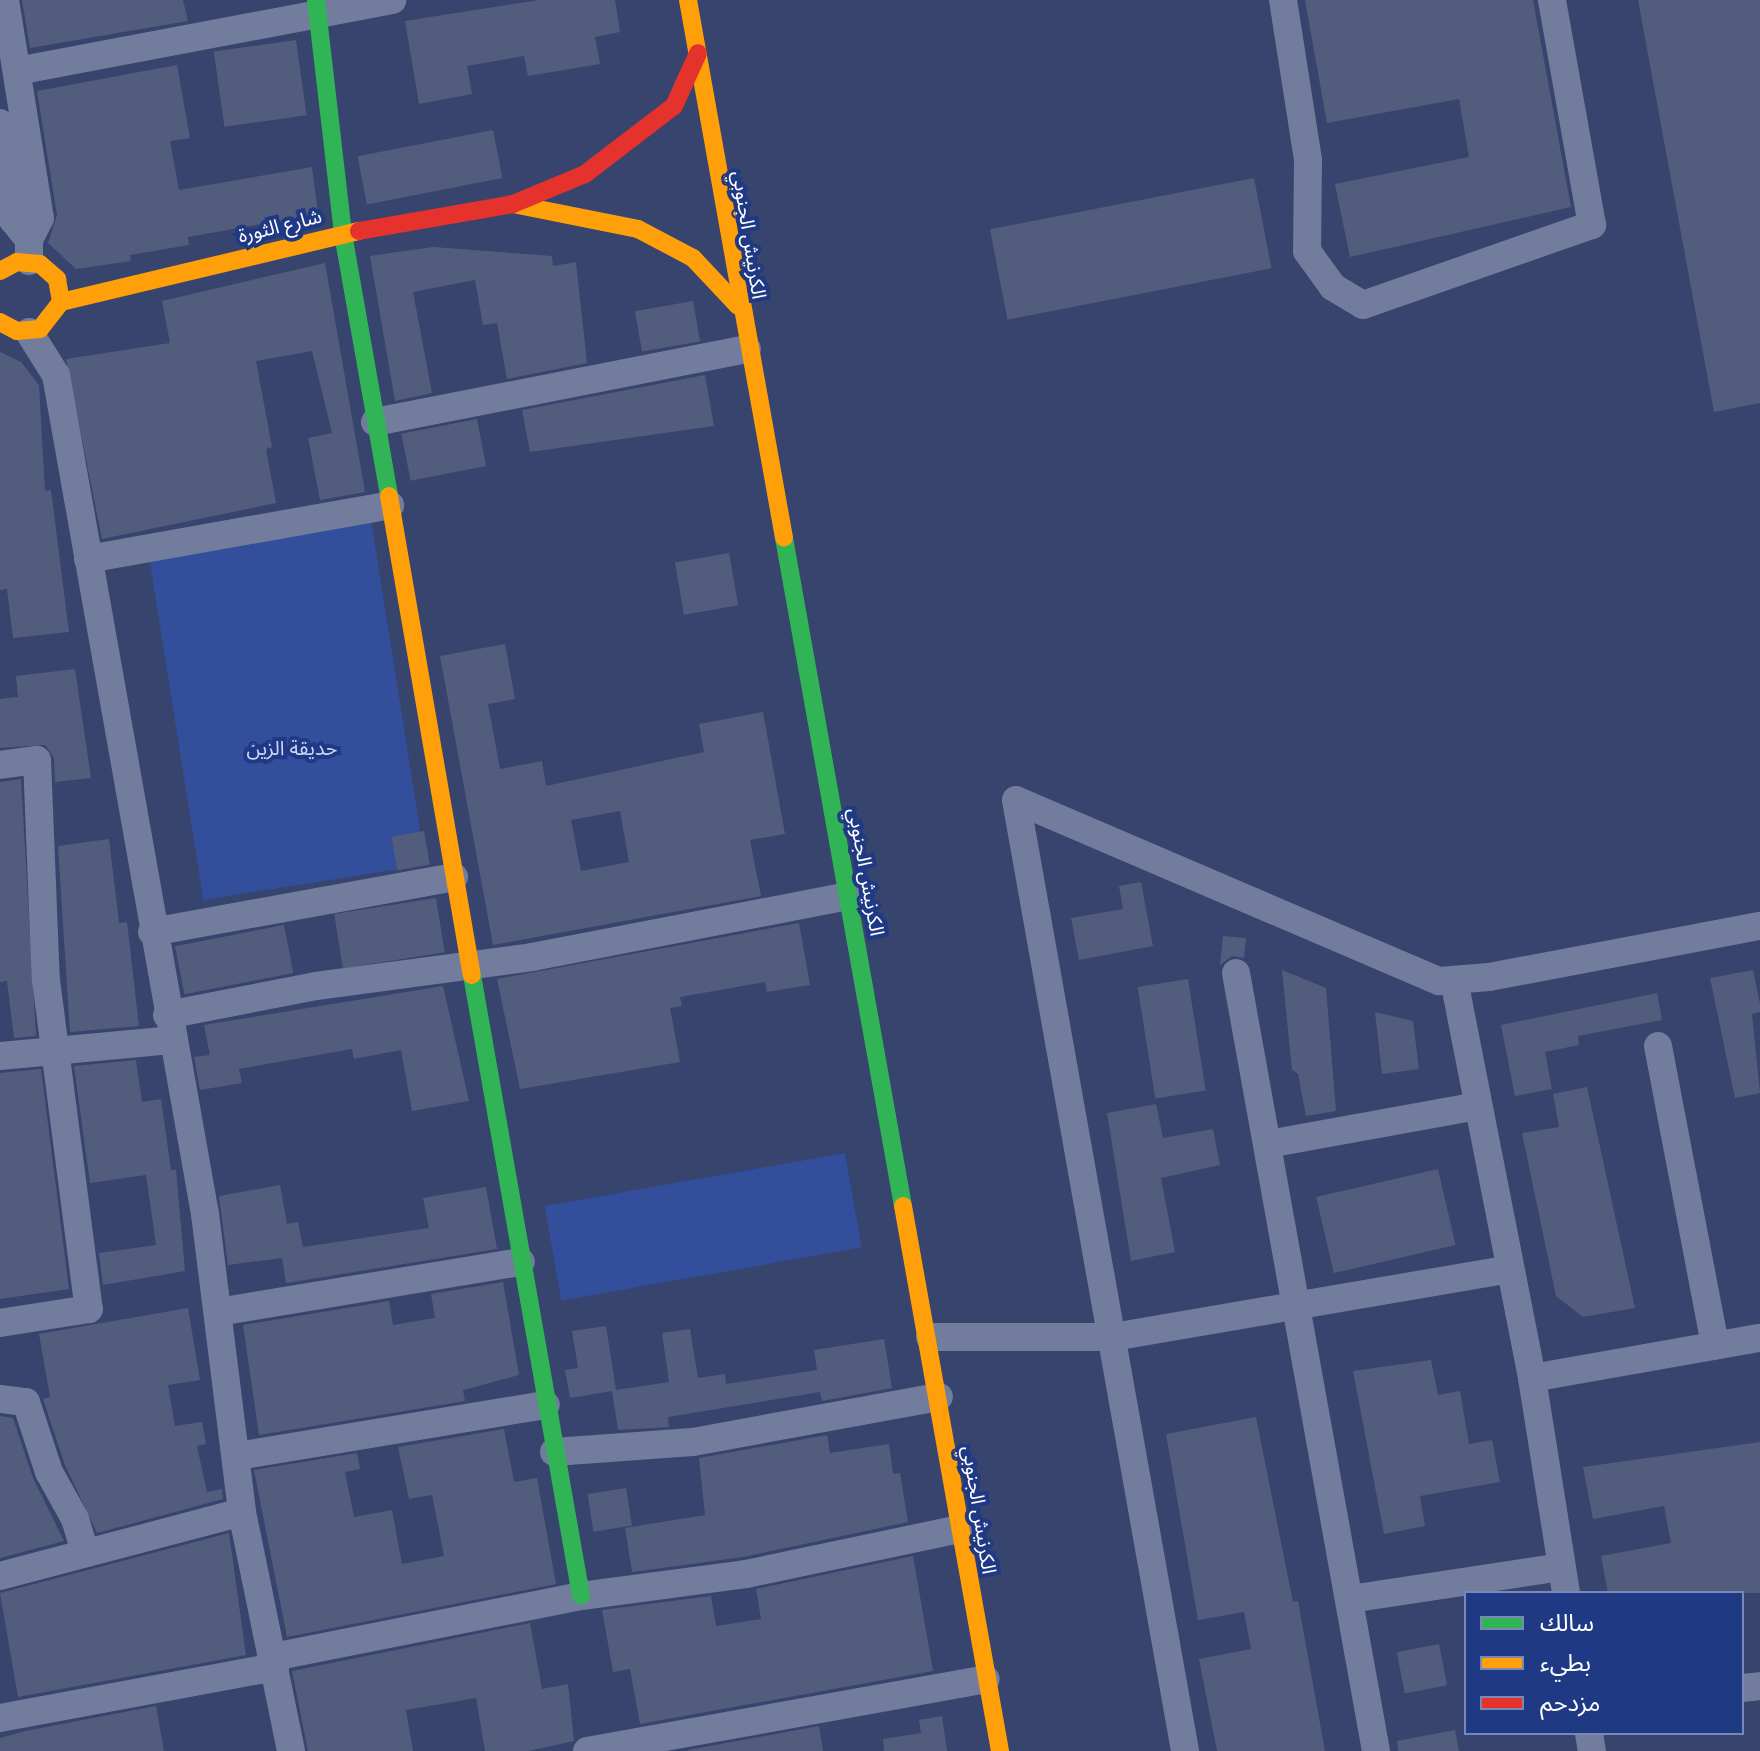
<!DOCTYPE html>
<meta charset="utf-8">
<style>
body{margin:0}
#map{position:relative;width:1760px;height:1751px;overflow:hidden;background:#36446e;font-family:Roboto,"Noto Sans Arabic",sans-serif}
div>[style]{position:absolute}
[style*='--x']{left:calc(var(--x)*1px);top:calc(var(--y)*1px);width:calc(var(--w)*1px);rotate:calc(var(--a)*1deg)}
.green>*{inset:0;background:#334f9b;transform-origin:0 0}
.building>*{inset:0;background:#525d7e;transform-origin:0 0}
.street>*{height:28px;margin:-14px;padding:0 14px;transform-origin:14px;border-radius:14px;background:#727c9c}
.fast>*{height:18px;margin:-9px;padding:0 9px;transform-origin:9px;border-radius:9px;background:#30b455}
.slow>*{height:18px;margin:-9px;padding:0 9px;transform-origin:9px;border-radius:9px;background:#ff9f0a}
.jam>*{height:18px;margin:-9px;padding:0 9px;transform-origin:9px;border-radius:9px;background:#e5322d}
span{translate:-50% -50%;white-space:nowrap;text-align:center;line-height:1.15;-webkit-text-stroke:8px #1f3985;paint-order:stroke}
.street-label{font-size:20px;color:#fff}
.park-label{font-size:20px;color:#ccd7f7}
.legend{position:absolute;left:1464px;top:1591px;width:280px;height:144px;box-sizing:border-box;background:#1f3985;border:2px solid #7988b6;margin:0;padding:10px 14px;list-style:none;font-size:24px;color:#fff}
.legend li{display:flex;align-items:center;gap:16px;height:40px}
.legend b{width:40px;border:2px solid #7988b6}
</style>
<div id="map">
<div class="green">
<div style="left:371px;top:520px;width:349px;height:225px;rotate:81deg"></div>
<div style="left:845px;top:1153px;width:96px;height:305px;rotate:80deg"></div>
</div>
<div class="building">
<div style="clip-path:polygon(22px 0,183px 0,188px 21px,30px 48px)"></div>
<div style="clip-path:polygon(539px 0,615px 0,620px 32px,595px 37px,600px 64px,528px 76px,524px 56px,467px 66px,472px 94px,419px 104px,405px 21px)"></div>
<div style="clip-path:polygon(1305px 0,1533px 0,1571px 207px,1350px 257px,1335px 184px,1469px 157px,1459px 99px,1327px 123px)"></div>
<div style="clip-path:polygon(1638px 0,1760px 0,1760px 403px,1714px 412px)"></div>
<div style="left:296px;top:40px;width:76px;height:83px;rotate:82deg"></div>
<div style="clip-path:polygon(177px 65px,190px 138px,170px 141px,179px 190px,312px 167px,318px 214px,188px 237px,189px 245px,130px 255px,131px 261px,76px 269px,48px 243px,57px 215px,37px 91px)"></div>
<div style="left:493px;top:130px;width:49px;height:138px;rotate:79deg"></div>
<div style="left:1254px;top:178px;width:92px;height:269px;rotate:79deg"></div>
<div style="clip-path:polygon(433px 247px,552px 256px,553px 266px,576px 262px,587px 363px,507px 379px,497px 323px,483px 325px,475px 280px,413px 292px,432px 393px,395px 401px,370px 256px)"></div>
<div style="clip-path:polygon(325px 263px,365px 492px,320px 500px,308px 438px,332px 433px,312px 351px,256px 361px,272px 447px,266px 449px,276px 503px,102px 539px,66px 359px,170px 343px,162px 301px)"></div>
<div style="left:693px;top:301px;width:41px;height:59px;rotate:80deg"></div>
<div style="clip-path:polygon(0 352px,21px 362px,39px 385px,45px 491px,51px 490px,69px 632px,13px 638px,7px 589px,0 590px)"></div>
<div style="clip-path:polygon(705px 375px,714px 426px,530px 452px,522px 410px)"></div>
<div style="left:477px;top:419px;width:48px;height:77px;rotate:79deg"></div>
<div style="left:729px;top:553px;width:53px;height:55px;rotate:80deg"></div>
<div style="clip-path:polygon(evenodd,505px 644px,515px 699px,488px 704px,500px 769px,542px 761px,546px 786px,704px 752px,699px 724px,763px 712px,785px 834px,750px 840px,761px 896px,493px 945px,440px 656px,505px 644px,620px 811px,629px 862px,581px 871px,571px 820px,620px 811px)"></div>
<div style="clip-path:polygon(75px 669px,91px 778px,55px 782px,54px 758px,45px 745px,0 748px,0 699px,18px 697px,16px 676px)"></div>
<div style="clip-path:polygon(21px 779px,36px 1036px,14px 1038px,7px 981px,0 982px,0 782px)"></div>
<div style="left:424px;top:831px;width:34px;height:33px;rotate:80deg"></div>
<div style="clip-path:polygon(109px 839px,119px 923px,127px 922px,139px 1026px,70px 1032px,58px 846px)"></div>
<div style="clip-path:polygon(1141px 882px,1153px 946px,1079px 960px,1071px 918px,1123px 909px,1119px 886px)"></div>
<div style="left:436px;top:898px;width:55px;height:103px;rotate:81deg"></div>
<div style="clip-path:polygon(799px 923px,810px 985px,767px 992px,765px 982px,680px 997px,682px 1006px,670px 1008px,680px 1062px,520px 1089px,497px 979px)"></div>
<div style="left:284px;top:925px;width:49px;height:111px;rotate:79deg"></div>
<div style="clip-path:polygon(1223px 936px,1246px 938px,1244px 958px,1232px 956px,1220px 965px)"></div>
<div style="clip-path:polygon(1282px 970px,1326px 988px,1336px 1111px,1306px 1116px,1298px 1074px,1292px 1070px)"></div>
<div style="clip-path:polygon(1753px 970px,1760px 1004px,1760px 1012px,1752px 1014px,1760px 1093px,1735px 1098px,1710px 978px)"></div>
<div style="left:1188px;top:979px;width:113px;height:51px;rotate:81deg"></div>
<div style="clip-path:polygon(443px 986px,469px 1101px,412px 1111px,401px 1050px,354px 1059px,352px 1049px,239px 1069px,242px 1083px,200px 1090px,194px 1057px,210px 1055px,204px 1025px)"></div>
<div style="clip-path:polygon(1657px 993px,1662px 1020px,1578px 1036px,1579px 1045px,1545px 1052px,1552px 1089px,1515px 1096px,1501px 1025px)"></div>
<div style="clip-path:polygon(1375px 1012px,1413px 1021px,1419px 1069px,1382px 1074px)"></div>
<div style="clip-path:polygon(136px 1060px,142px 1102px,161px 1099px,171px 1170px,176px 1170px,185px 1271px,103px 1285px,99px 1253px,156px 1245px,146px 1175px,90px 1183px,74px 1066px)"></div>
<div style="clip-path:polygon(41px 1069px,69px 1289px,0 1299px,0 1073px)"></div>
<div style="clip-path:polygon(1587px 1087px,1635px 1308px,1583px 1317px,1556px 1296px,1522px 1133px,1559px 1127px,1553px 1094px)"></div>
<div style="clip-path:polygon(1156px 1104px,1163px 1138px,1213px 1129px,1220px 1165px,1161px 1178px,1175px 1252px,1131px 1261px,1107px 1113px)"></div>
<div style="left:1438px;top:1169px;width:78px;height:125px;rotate:77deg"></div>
<div style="clip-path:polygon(280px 1185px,287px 1224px,298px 1222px,303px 1247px,429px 1228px,423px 1198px,486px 1187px,497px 1249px,286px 1283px,282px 1258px,228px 1265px,219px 1196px)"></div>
<div style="clip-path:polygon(503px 1282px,519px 1375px,463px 1390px,465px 1401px,259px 1435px,243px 1325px,389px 1301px,393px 1325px,435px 1318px,431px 1294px)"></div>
<div style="clip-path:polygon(188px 1308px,200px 1380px,168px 1385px,175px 1426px,202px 1422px,206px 1444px,197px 1446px,207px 1492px,222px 1489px,223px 1499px,97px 1533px,65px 1465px,43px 1399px,50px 1397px,39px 1334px)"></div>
<div style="clip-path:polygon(606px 1326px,616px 1390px,669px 1382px,662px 1333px,690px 1329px,698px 1378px,725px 1374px,726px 1384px,817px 1370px,814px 1350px,884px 1339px,892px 1388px,822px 1401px,820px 1392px,668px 1417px,669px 1427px,618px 1430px,612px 1391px,570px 1398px,565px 1370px,578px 1368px,572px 1331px)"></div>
<div style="clip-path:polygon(1431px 1360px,1438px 1395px,1460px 1391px,1469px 1444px,1492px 1440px,1500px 1482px,1420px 1496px,1425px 1526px,1384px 1534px,1353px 1371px)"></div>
<div style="clip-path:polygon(0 1416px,13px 1418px,33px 1478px,64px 1541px,0 1558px)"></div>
<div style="clip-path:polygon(1256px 1417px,1293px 1602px,1298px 1601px,1325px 1751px,1217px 1751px,1199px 1659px,1251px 1649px,1244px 1612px,1198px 1620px,1166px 1434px)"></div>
<div style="clip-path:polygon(504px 1429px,514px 1482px,537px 1478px,556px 1584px,287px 1637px,254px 1470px,357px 1453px,360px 1469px,345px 1472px,354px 1517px,392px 1510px,402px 1564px,444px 1556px,432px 1495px,409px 1499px,398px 1447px)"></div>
<div style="clip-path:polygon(827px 1435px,830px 1453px,889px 1444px,893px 1474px,900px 1473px,908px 1522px,743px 1557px,632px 1572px,625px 1528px,705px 1515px,699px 1458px)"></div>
<div style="clip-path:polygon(1760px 1442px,1760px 1593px,1608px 1593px,1601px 1556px,1671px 1543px,1664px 1506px,1593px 1519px,1583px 1467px)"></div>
<div style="left:626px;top:1488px;width:38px;height:39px;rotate:81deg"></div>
<div style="clip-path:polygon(229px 1533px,246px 1655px,18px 1697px,0 1593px)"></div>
<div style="clip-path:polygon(913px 1556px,933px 1671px,640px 1724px,630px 1669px,613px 1672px,602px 1610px,711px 1596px,716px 1626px,761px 1619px,756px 1589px)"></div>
<div style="clip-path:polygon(530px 1623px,542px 1689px,568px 1684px,574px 1741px,528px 1751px,485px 1751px,476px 1698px,406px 1710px,413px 1751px,308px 1751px,292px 1671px)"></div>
<div style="left:1439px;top:1644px;width:42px;height:43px;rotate:79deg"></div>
<div style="clip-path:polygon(156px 1706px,164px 1751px,0 1751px,0 1738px,25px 1731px)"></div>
<div style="clip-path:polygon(942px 1716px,947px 1751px,884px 1751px,883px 1739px,921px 1733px,919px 1720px)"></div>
<div style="clip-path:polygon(819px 1726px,823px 1751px,688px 1751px,688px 1750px)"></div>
<div style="clip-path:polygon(1455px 1730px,1459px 1751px,1398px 1751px,1397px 1741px)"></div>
</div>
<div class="street">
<div style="--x:5;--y:0;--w:221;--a:80.9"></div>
<div style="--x:40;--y:218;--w:25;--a:117"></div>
<div style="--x:29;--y:240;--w:21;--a:90"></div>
<div style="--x:1283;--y:0;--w:162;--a:81.1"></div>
<div style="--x:1308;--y:160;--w:91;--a:90.6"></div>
<div style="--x:1307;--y:251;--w:44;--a:54.2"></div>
<div style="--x:1333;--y:287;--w:35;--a:31"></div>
<div style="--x:1363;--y:305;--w:243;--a:-19.3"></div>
<div style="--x:1592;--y:225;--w:229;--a:-100.1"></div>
<div style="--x:17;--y:71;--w:382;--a:-10.7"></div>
<div style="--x:0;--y:123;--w:98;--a:82.4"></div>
<div style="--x:13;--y:220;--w:26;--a:51"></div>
<div style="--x:29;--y:332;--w:51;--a:57.9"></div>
<div style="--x:56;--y:375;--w:852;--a:79.93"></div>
<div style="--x:205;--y:1214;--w:300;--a:82.9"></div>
<div style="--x:242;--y:1512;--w:244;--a:78.4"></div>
<div style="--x:375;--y:422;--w:379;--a:-11.1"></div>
<div style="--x:88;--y:559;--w:307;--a:-10.1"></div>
<div style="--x:0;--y:765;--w:37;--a:-8"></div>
<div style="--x:37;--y:760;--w:220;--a:87.7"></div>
<div style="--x:46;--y:980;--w:332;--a:82.6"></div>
<div style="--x:89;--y:1309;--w:90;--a:171.1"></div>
<div style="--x:1016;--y:800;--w:966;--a:79.92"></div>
<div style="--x:1016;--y:800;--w:460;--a:23.2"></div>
<div style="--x:1439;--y:981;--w:50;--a:-4.6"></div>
<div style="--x:1489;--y:977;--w:276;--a:-10.7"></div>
<div style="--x:152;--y:932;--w:307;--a:-10.3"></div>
<div style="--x:1236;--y:973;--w:790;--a:79.8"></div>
<div style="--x:1454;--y:980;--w:406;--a:78.9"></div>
<div style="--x:1532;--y:1378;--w:218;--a:81"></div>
<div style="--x:167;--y:1015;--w:152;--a:-11"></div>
<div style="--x:316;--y:986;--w:218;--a:-7.6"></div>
<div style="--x:532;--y:957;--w:322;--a:-10.9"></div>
<div style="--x:1658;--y:1046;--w:305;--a:79.2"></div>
<div style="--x:0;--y:1056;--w:172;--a:-5.3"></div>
<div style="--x:1268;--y:1144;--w:213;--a:-10.3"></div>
<div style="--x:218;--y:1312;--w:307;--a:-9.4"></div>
<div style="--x:930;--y:1337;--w:183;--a:0"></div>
<div style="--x:1113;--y:1337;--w:402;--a:-9.7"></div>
<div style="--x:1532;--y:1378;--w:231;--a:-10"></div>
<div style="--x:0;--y:1399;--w:26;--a:7"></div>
<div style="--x:26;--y:1402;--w:74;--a:71.8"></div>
<div style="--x:49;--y:1472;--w:54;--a:61"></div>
<div style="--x:75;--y:1519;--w:34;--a:73"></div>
<div style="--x:554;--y:1452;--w:139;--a:-4.1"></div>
<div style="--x:693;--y:1442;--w:250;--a:-10.4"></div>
<div style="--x:237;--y:1456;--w:313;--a:-9.4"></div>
<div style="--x:0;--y:1576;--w:250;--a:-14.8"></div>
<div style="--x:1350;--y:1599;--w:214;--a:-8.6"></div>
<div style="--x:273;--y:1657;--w:314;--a:-11.2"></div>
<div style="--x:581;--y:1596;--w:166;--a:-7.6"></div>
<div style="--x:746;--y:1574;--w:218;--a:-11.9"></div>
<div style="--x:1742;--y:1688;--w:18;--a:-6"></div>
<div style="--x:0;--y:1718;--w:280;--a:-10.5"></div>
<div style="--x:1589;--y:1733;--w:18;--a:81"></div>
<div style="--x:587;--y:1751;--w:405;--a:-10.2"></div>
</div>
<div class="fast">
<div style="--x:316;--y:0;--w:236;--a:83.4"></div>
<div style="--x:343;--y:234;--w:266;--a:80"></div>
<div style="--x:784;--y:538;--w:679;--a:79.9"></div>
<div style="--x:472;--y:975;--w:630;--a:80.04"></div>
</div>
<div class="slow">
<div style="--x:688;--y:0;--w:546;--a:79.88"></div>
<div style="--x:513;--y:204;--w:127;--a:11.3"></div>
<div style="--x:638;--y:229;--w:62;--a:27.8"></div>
<div style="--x:693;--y:258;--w:66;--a:46.8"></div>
<div style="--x:0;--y:271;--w:19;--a:-28"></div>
<div style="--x:17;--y:262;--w:23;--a:5"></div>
<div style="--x:40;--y:264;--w:23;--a:41"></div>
<div style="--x:57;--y:279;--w:23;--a:80"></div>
<div style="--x:61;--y:302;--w:34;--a:128"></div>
<div style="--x:40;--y:329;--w:23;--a:175"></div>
<div style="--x:17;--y:331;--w:19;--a:-152"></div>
<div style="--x:61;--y:302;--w:306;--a:-13.4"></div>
<div style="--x:389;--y:496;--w:486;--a:80.2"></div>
<div style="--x:903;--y:1206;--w:554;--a:79.91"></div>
</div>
<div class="jam">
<div style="--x:359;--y:231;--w:156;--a:-9.9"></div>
<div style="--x:513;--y:204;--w:78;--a:-22.6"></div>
<div style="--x:585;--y:174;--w:112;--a:-37.4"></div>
<div style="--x:674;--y:106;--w:58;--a:-65.6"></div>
</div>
<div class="street-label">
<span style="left:280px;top:226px;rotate:-14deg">شارع الثورة</span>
<span style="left:749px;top:235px;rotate:81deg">الكرنيش الجنوبي</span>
<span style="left:866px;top:872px;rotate:80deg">الكرنيش الجنوبي</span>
<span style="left:979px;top:1510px;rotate:81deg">الكرنيش الجنوبي</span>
</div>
<div class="park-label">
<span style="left:292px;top:748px">حديقة الزين</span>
</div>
<ul class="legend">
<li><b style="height:10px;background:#30b455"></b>سالك</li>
<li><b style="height:10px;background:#ff9f0a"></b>بطيء</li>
<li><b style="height:10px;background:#e5322d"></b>مزدحم</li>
</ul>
</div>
